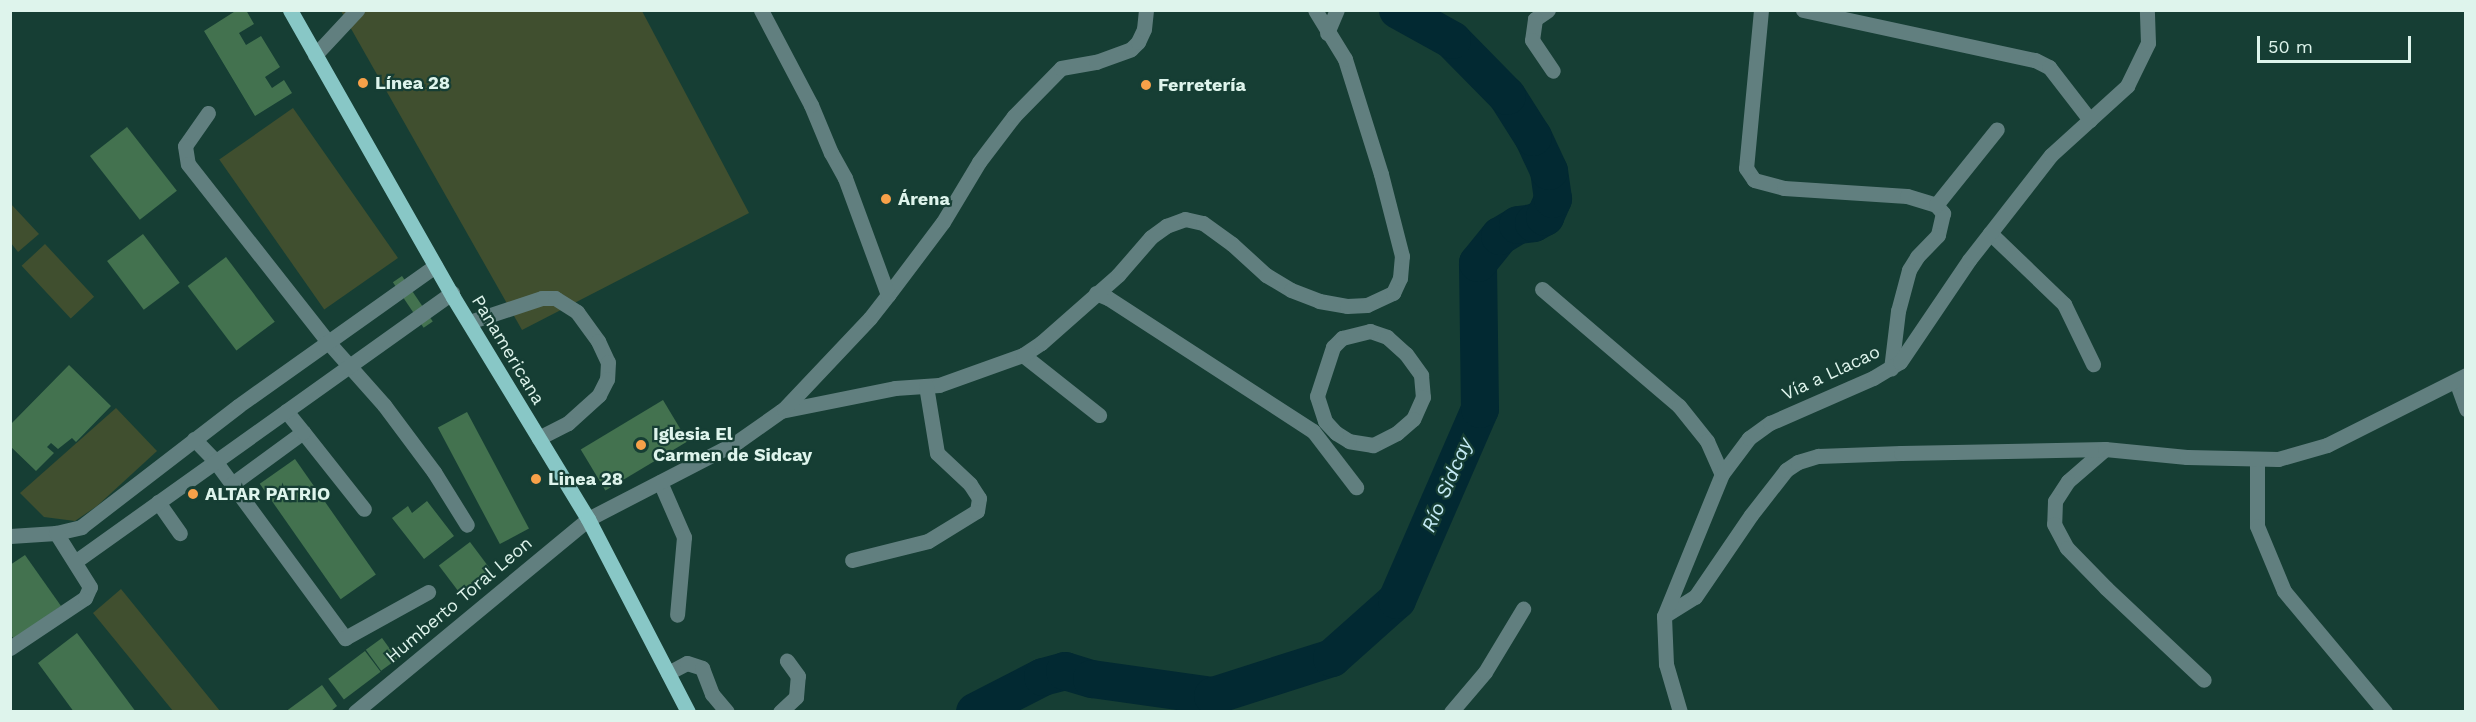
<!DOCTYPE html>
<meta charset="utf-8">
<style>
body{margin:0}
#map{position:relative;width:2476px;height:722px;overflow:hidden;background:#163e34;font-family:"Work Sans",sans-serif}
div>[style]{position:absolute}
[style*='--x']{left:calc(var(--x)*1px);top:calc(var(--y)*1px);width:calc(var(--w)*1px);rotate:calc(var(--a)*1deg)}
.green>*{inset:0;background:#404f2f;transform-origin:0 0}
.river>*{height:38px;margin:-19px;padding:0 19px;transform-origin:19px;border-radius:19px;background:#022932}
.building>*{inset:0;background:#43724f;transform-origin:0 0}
.minor>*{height:15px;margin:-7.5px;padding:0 7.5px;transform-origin:7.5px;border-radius:7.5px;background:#617f7f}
.major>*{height:15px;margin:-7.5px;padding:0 7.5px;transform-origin:7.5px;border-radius:7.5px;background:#88c7c6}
.dots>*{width:16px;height:16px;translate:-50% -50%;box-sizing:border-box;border:3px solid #163e34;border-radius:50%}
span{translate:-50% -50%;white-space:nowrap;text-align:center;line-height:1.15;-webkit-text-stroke:4.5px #163e34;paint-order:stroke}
.poi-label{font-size:18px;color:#def4ec;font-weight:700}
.left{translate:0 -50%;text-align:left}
.street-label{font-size:18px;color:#def4ec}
.water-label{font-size:20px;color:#c5ebf6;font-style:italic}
.frame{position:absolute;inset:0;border:12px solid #def4ec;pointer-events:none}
.scale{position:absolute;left:2257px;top:36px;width:154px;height:27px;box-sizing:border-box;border:3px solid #def4ec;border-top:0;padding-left:8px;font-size:18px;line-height:21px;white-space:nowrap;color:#def4ec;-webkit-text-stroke:4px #163e34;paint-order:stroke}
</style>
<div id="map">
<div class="green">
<div style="clip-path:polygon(341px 11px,642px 11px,749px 213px,522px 330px)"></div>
<div style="left:293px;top:108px;width:183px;height:90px;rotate:55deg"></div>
<div style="clip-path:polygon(10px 203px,39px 234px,18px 252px,11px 243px)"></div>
<div style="left:45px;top:244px;width:72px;height:32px;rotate:47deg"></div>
<div style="clip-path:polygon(116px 408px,157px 451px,97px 506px,75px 521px,44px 517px,20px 493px)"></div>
<div style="clip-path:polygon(121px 589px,220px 711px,173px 711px,93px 613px)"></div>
</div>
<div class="river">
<div style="--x:975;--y:712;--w:76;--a:-27.2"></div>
<div style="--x:1043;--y:677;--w:23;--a:-15"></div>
<div style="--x:1065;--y:671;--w:28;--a:17"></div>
<div style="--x:1092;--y:679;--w:122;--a:8"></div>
<div style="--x:1213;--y:696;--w:125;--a:-17.7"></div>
<div style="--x:1332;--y:658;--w:87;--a:-41.7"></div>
<div style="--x:1397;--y:600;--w:208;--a:-66.5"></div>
<div style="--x:1480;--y:409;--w:146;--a:-90.8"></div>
<div style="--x:1478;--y:263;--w:35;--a:-51"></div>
<div style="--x:1500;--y:236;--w:21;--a:-31"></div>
<div style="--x:1518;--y:225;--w:16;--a:-7"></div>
<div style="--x:1534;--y:223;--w:13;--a:-29"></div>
<div style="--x:1545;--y:217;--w:20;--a:-66"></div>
<div style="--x:1553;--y:199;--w:28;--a:-98"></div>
<div style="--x:1549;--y:171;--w:38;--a:-115"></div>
<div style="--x:1533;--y:137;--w:49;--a:-122.4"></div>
<div style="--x:1507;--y:96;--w:78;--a:-134.5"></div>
<div style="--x:1452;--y:40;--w:62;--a:-150.9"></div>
</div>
<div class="building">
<div style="clip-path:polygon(237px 10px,246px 10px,254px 24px,239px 33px,246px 45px,261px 36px,280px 67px,265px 77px,272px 88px,284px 80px,292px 93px,255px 116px,204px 31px)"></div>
<div style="left:127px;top:127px;width:81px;height:47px;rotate:52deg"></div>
<div style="left:143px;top:234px;width:61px;height:45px;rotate:53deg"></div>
<div style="left:226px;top:257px;width:81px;height:48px;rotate:53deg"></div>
<div style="left:402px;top:276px;width:55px;height:11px;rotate:56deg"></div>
<div style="clip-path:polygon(69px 365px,111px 406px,76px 442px,72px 438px,58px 449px,51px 443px,47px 447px,54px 453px,36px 471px,10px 446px,10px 425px)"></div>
<div style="left:663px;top:400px;width:48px;height:96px;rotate:59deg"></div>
<div style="left:467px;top:412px;width:132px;height:33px;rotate:62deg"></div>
<div style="left:295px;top:459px;width:141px;height:43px;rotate:55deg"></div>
<div style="clip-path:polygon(427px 501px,454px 536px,424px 559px,392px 518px,408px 506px,412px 513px)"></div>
<div style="left:470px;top:542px;width:34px;height:39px;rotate:53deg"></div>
<div style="clip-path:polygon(25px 555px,61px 606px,14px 639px,10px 634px,10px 565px)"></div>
<div style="clip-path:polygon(77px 633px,136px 712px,74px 712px,38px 663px)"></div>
<div style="left:382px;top:638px;width:26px;height:20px;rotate:54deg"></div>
<div style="left:365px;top:651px;width:26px;height:46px;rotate:53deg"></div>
<div style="clip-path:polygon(322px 685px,337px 706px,330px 712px,285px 712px)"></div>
</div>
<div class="minor">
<div style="--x:1548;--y:10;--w:16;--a:145"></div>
<div style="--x:1535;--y:19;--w:21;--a:98"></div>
<div style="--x:1532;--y:40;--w:37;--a:56"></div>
<div style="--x:1761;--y:10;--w:159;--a:95.4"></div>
<div style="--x:1746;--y:168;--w:14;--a:56"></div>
<div style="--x:1754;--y:180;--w:31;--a:15"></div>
<div style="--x:1784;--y:188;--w:123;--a:3.7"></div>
<div style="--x:1907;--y:196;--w:30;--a:17"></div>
<div style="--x:1936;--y:205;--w:11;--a:49"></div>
<div style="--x:1943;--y:213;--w:23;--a:103"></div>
<div style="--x:1938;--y:235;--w:30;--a:134"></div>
<div style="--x:1917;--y:257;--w:15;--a:122"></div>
<div style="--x:1909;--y:270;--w:42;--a:105"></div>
<div style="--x:1898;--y:311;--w:58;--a:96.9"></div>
<div style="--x:1803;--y:10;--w:237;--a:12.2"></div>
<div style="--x:2035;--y:60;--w:16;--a:27"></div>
<div style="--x:2049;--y:67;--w:67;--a:52.3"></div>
<div style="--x:1327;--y:33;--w:25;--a:-67"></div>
<div style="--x:315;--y:55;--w:62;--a:-47"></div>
<div style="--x:208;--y:113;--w:40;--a:124.9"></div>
<div style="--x:185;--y:146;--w:18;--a:81"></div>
<div style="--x:188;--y:164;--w:226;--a:51.8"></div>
<div style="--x:328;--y:342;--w:84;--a:48.4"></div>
<div style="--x:384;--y:405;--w:84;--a:53.3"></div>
<div style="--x:434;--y:472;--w:62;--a:58.1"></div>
<div style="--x:1936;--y:205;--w:97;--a:-51.2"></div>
<div style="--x:1990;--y:233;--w:103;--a:43.8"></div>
<div style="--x:2064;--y:304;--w:67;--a:64.2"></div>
<div style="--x:1542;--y:289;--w:180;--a:40.5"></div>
<div style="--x:1679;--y:406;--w:45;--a:51.3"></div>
<div style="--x:1707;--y:441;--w:36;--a:66"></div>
<div style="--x:1096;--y:293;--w:13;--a:23"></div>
<div style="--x:1108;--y:298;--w:244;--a:33"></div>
<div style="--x:1313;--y:431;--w:71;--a:52.5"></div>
<div style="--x:888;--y:295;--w:91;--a:-53"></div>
<div style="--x:943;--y:222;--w:70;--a:-59"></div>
<div style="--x:979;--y:162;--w:58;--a:-52.7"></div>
<div style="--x:1014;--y:116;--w:67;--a:-45.6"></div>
<div style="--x:1061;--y:68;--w:36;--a:-10"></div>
<div style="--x:1096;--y:62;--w:37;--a:-20"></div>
<div style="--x:1131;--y:49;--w:10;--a:-45"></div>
<div style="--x:1138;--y:42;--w:14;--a:-65"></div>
<div style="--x:1144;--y:29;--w:19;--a:-84"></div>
<div style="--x:469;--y:322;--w:77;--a:-18.2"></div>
<div style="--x:542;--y:298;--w:13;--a:0"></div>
<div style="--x:555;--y:298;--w:26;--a:32"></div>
<div style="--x:577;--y:312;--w:36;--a:54"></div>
<div style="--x:598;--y:341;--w:23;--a:65"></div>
<div style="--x:608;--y:362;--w:17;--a:93"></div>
<div style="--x:607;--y:379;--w:18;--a:117"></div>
<div style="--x:599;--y:395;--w:42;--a:137.9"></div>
<div style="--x:568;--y:423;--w:33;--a:153"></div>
<div style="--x:1370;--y:331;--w:18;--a:19"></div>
<div style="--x:1387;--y:337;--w:25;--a:42"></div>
<div style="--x:1406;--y:354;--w:26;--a:54"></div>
<div style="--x:1421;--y:375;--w:22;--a:85"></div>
<div style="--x:1423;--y:397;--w:24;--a:114"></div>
<div style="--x:1413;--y:419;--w:21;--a:139"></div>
<div style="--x:1397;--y:433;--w:27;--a:153"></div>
<div style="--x:1373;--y:445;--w:24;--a:-171"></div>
<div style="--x:1349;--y:441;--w:15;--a:-148"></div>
<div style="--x:1336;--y:433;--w:16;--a:-133"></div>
<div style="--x:1325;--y:421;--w:26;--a:-108"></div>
<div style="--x:1317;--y:396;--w:52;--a:-71.9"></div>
<div style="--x:1333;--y:347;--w:13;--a:-45"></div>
<div style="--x:1342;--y:338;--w:29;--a:-14"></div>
<div style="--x:1023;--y:355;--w:97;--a:38.3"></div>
<div style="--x:2456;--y:381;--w:30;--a:70"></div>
<div style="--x:781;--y:411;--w:116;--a:-11.4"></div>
<div style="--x:895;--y:388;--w:44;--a:-3.9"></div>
<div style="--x:939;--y:385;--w:89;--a:-19.7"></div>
<div style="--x:1023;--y:355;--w:22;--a:-34"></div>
<div style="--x:1041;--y:343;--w:103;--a:-41.4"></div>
<div style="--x:1118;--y:275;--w:50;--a:-49"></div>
<div style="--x:1151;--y:237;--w:19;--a:-36"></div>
<div style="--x:1166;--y:226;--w:20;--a:-20"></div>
<div style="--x:1185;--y:219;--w:18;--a:13"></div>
<div style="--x:1203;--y:223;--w:36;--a:36"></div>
<div style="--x:1232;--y:244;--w:46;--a:42.4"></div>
<div style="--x:1266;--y:275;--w:29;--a:31"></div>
<div style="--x:1291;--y:290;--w:30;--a:21"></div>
<div style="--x:1319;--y:301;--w:28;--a:10"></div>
<div style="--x:1347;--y:306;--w:20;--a:-3"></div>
<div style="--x:1367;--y:305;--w:29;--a:-25"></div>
<div style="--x:1393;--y:293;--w:17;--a:-65"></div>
<div style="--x:1400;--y:278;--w:22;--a:-85"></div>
<div style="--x:1402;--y:256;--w:85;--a:-104.4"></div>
<div style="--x:1381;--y:174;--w:121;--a:-107.4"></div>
<div style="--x:1345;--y:59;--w:57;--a:-121.5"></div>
<div style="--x:303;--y:432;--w:98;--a:51.6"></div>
<div style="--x:194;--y:439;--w:30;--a:46"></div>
<div style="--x:215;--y:461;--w:220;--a:53.7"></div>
<div style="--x:345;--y:638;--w:95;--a:-29"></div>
<div style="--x:2105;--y:449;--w:49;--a:139.1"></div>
<div style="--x:2068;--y:481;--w:24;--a:123"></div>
<div style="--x:2055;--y:501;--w:23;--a:92"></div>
<div style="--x:2054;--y:524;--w:27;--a:62"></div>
<div style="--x:2067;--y:548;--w:56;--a:45.7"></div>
<div style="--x:2106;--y:588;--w:134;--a:43.2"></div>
<div style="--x:2257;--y:460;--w:66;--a:90"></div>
<div style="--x:2257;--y:526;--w:70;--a:67.4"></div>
<div style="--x:2284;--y:591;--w:158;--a:50.1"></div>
<div style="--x:660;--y:482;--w:60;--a:66.4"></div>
<div style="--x:684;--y:537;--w:78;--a:95.1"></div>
<div style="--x:232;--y:484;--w:88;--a:-36.2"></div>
<div style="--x:303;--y:432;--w:27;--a:-129"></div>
<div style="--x:158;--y:502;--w:38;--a:55"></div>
<div style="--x:10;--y:536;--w:46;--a:-3.7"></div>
<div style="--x:56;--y:533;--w:26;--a:-13"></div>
<div style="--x:81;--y:527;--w:198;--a:-37.6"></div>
<div style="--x:238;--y:406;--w:242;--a:-35.4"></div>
<div style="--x:852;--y:560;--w:78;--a:-14"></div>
<div style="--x:928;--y:541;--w:57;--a:-31.5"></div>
<div style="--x:977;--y:511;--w:13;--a:-81"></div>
<div style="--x:979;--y:498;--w:17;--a:-123"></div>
<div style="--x:970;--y:484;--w:45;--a:-136.8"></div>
<div style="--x:937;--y:453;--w:68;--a:-99.3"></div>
<div style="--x:76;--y:561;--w:462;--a:-35.5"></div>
<div style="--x:1664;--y:616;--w:36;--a:-32"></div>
<div style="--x:1695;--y:597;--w:99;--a:-55.7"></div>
<div style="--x:1751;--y:515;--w:57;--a:-52.1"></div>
<div style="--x:1786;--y:470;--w:14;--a:-34"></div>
<div style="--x:1798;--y:462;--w:21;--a:-17"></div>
<div style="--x:1818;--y:456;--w:83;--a:-2.1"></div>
<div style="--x:1901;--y:453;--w:204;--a:-1.1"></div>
<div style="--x:2105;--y:449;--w:82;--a:5.6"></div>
<div style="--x:2187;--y:457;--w:91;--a:1.3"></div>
<div style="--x:2278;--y:459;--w:51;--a:-15.9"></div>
<div style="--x:2327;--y:445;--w:156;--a:-26.7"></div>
<div style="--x:10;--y:648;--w:90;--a:-33.7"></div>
<div style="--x:85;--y:598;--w:12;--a:-66"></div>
<div style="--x:90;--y:587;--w:64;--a:-122.2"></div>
<div style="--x:668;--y:673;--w:21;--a:-28"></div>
<div style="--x:687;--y:663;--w:16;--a:18"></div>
<div style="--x:702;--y:668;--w:28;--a:69"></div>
<div style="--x:712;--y:694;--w:23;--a:50"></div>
<div style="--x:355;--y:712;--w:303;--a:-39.6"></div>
<div style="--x:588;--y:519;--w:168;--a:-27.3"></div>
<div style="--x:737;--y:442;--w:57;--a:-35.1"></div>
<div style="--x:784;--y:409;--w:125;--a:-46.6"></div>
<div style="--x:870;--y:318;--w:29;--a:-52"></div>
<div style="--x:888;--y:295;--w:125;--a:-110.2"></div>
<div style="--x:845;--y:178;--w:29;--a:-119"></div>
<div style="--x:831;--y:153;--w:52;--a:-112.6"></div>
<div style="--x:811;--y:105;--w:107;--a:-117.8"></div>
<div style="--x:780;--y:712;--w:22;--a:-43"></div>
<div style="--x:796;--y:697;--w:21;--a:-85"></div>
<div style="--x:798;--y:676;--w:19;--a:-126"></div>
<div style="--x:1451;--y:712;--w:52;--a:-49.6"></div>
<div style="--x:1485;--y:672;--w:74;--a:-58.9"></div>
<div style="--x:1680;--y:712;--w:50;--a:-106.3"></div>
<div style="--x:1666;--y:664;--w:48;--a:-92.4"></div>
<div style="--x:1664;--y:616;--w:153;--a:-67.8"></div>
<div style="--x:1722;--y:474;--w:45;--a:-53.1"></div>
<div style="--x:1749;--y:438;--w:26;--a:-36"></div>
<div style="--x:1770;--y:423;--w:112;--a:-23.6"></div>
<div style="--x:1873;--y:378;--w:31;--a:-31"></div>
<div style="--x:1900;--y:362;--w:123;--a:-55.9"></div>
<div style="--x:1969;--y:260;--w:133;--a:-52"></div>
<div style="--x:2051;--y:155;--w:103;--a:-42.2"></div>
<div style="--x:2127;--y:86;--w:48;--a:-64"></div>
<div style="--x:2148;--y:43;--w:33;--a:-92"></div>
</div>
<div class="major">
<div style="--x:290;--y:10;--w:330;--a:60.4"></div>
<div style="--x:453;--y:297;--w:260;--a:58.7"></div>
<div style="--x:588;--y:519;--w:217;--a:62.6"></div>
</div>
<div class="dots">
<div style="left:363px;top:83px;background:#f7a149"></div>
<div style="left:1146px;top:85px;background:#f7a149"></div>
<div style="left:886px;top:199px;background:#f7a149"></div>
<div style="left:641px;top:445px;background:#f7a149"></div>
<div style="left:536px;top:479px;background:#f7a149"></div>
<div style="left:193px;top:494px;background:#f7a149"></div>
</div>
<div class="poi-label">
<span class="left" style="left:375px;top:83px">Línea 28</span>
<span class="left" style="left:1158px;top:85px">Ferretería</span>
<span class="left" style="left:898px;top:199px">Árena</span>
<span class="left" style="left:653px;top:445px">Iglesia El<br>Carmen de Sidcay</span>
<span class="left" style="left:548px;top:479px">Linea 28</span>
<span class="left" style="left:205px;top:494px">ALTAR PATRIO</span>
</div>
<div class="street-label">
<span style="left:508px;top:350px;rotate:59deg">Panamericana</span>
<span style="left:1831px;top:373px;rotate:-25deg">Vía a Llacao</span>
<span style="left:459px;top:600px;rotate:-40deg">Humberto Toral Leon</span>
</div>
<div class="water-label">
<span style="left:1447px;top:485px;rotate:-67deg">Río Sidcay</span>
</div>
<div class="frame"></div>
<div class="scale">50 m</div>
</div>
